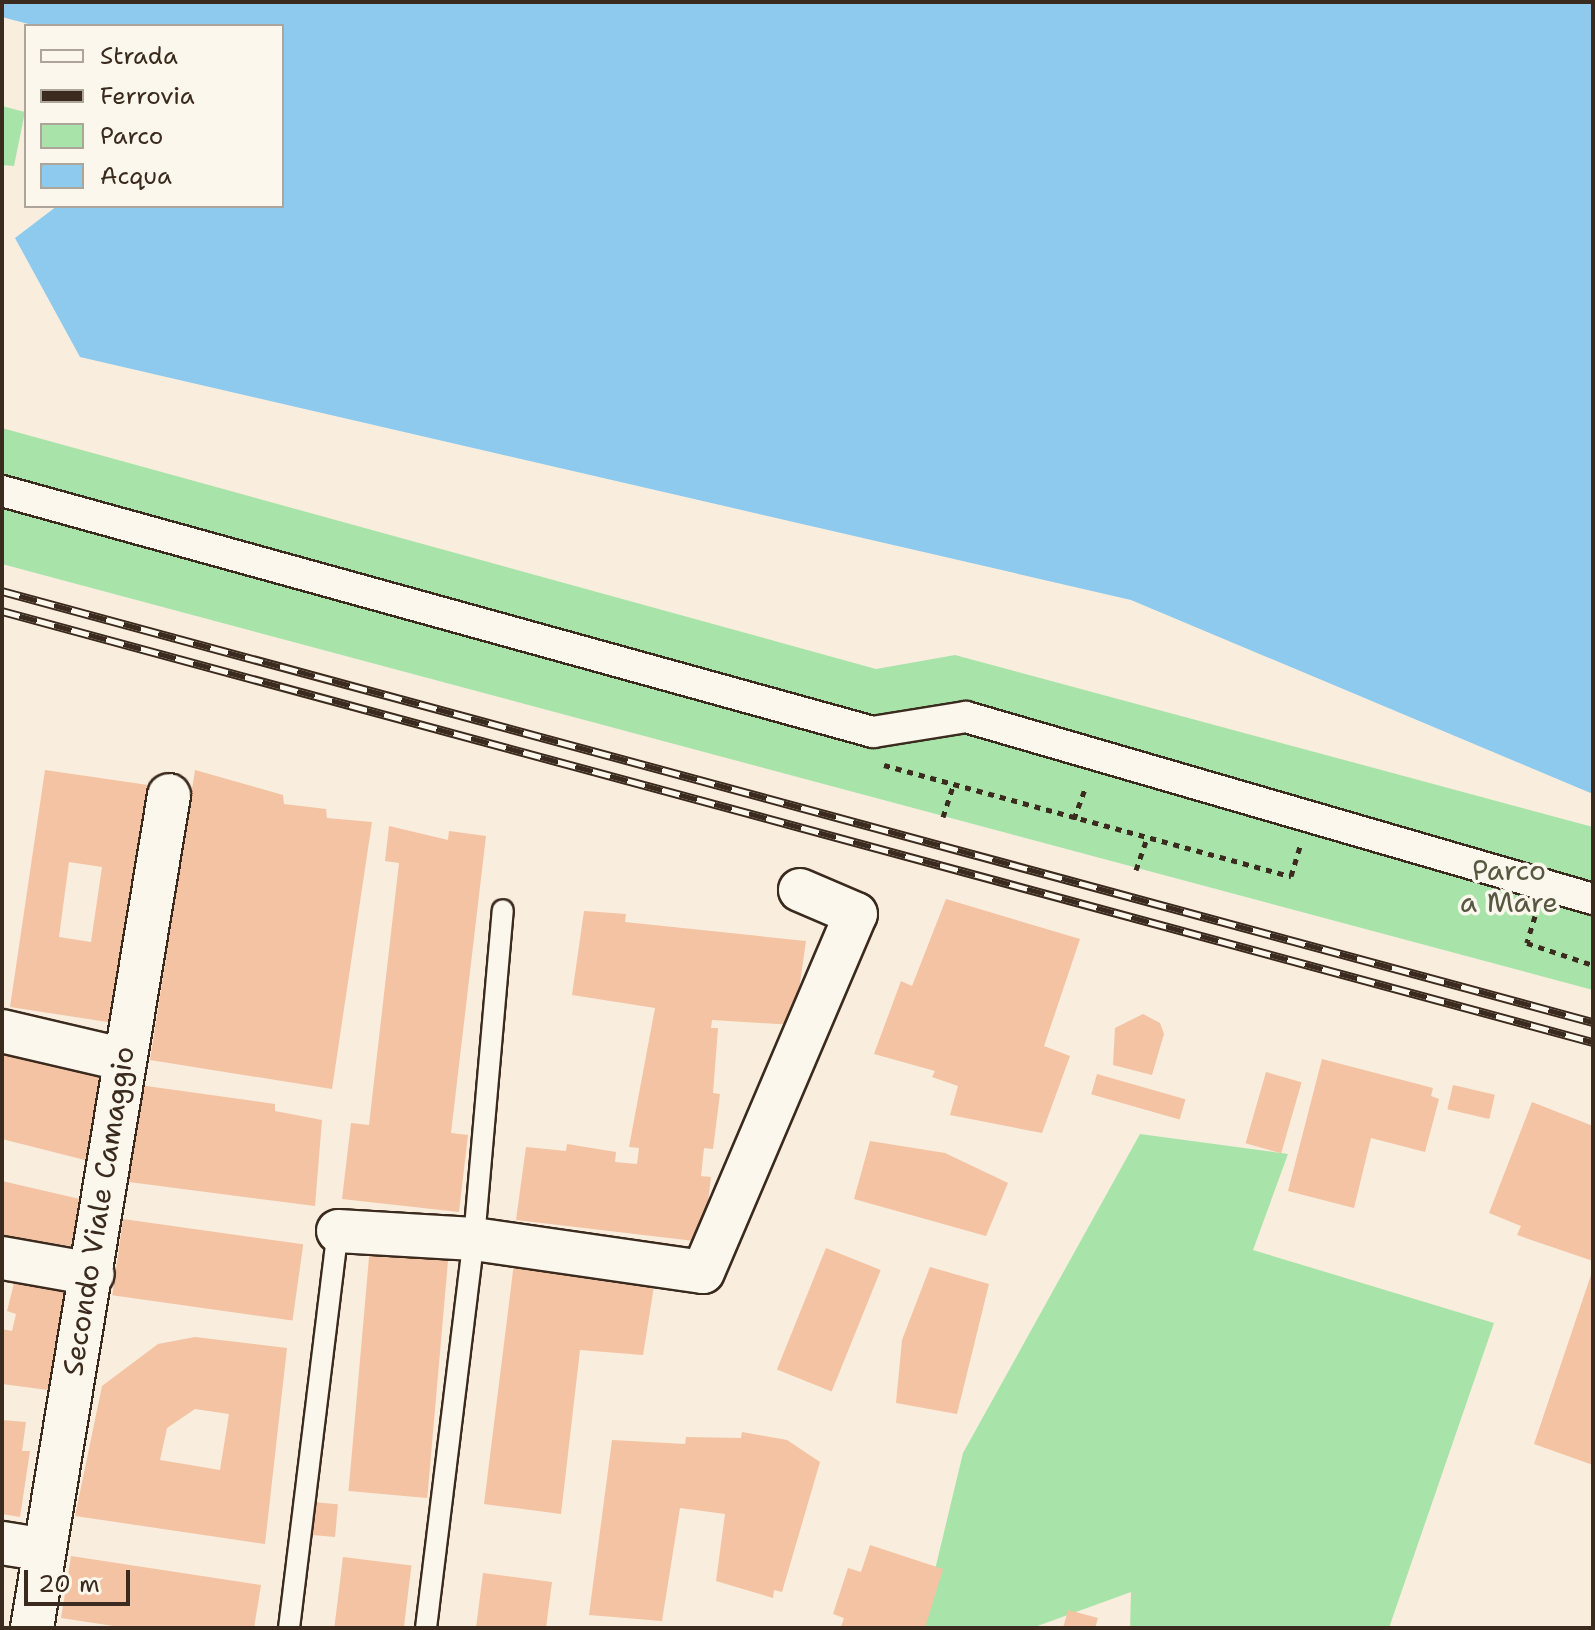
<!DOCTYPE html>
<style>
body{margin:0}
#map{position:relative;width:1595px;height:1630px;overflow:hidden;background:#f9eddd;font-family:"Shantell Sans",sans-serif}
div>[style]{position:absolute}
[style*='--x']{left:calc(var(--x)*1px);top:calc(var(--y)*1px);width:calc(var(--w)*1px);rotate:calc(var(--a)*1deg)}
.green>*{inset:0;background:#a8e4a9}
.water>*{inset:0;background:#8ecaee}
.building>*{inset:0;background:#f3c3a3;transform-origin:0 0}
.path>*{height:5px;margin-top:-2.5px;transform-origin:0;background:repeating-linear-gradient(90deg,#3b2a1e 0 6px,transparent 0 12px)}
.roads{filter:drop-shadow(2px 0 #3b2a1e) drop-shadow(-2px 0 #3b2a1e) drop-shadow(0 2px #3b2a1e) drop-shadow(0 -2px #3b2a1e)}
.service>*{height:20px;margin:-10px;padding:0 10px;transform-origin:10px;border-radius:10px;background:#fbf7ec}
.pedestrian>*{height:30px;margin:-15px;padding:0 15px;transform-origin:15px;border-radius:15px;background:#fbf7ec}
.minor>*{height:42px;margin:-21px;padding:0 21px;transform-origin:21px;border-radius:21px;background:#fbf7ec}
.rail>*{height:9px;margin-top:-4.5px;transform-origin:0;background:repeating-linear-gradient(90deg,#fbf7ec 0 18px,#3b2a1e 0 36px);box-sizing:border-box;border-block:2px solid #3b2a1e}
span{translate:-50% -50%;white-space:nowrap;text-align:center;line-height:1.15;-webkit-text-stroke:7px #fbf7ec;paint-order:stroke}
.park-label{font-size:28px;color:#565841}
.street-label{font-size:28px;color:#3b2a1e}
.frame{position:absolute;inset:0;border:4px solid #3b2a1e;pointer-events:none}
.legend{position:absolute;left:24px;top:24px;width:260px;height:184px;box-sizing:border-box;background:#fbf7ec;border:2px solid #aea59a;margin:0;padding:10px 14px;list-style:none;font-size:24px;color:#3b2a1e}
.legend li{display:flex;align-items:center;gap:16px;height:40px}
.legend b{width:40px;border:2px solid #aea59a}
.scale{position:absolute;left:24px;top:1570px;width:106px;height:36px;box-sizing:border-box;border:4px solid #3b2a1e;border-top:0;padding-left:10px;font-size:24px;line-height:28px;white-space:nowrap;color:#3b2a1e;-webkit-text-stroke:6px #fbf7ec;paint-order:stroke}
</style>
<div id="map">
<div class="green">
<div style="clip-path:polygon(2px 106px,25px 112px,14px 166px,2px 165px)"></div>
<div style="clip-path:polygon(2px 428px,876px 669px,955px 655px,1593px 827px,1593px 990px,2px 564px)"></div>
<div style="clip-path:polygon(1140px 1134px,1288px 1154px,1253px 1250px,1494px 1323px,1389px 1628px,1130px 1628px,1131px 1592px,1032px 1628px,921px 1628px,963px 1453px)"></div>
</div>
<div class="water">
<div style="clip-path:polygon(2px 2px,1593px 2px,1593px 794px,1131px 600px,80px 357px,15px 238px,57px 206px,282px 206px,282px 26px,36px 26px,2px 17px)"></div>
</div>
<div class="building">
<div style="clip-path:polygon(evenodd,45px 770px,148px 785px,114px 1023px,10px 1007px,45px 770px,69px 862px,102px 867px,91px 942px,59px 937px,69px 862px)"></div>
<div style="clip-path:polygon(195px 770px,283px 795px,284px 804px,326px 809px,327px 818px,372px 822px,332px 1089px,150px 1060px)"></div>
<div style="clip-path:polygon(389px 826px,448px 840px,449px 831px,486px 836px,451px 1133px,468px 1135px,459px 1212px,342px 1199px,351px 1123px,369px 1125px,399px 863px,385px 861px)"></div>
<div style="clip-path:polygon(946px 899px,1080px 939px,1044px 1046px,1070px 1056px,1042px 1133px,950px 1115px,958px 1086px,932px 1077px,935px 1071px,874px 1054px,901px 981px,912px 986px)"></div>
<div style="clip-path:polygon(584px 911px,626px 914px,625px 922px,806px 941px,794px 1025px,712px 1020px,711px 1028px,718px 1028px,713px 1093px,720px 1094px,713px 1149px,704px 1148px,701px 1176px,711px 1177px,703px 1242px,516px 1220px,526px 1147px,566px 1151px,567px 1144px,616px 1152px,615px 1162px,637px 1164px,639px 1148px,629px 1147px,655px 1008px,572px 995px)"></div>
<div style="clip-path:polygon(1143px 1014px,1160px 1023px,1164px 1034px,1152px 1075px,1113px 1065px,1115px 1028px)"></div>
<div style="clip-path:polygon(2px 1052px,105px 1077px,89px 1161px,2px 1139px)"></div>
<div style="clip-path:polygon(1322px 1059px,1433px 1088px,1431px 1096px,1439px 1099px,1425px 1152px,1371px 1138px,1354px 1208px,1288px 1191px)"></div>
<div style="left:1266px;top:1072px;width:37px;height:74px;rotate:16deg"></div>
<div style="left:1097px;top:1074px;width:92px;height:21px;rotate:16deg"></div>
<div style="clip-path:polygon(139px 1085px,275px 1104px,275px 1111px,322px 1120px,315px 1206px,129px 1182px)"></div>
<div style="left:1453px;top:1085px;width:43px;height:25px;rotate:13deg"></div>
<div style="clip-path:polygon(1532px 1102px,1593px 1126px,1593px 1261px,1517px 1235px,1521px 1226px,1489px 1213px)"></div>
<div style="clip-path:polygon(870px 1141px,945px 1153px,1008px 1183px,986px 1236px,854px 1199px)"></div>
<div style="clip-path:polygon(2px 1181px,84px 1200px,78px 1247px,2px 1236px)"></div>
<div style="left:123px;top:1219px;width:182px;height:77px;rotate:8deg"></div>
<div style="left:370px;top:1246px;width:79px;height:246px;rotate:5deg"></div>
<div style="left:826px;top:1248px;width:59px;height:131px;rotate:22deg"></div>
<div style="clip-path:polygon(514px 1263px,655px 1280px,643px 1355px,580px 1350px,561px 1514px,484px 1504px)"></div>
<div style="clip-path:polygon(930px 1267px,989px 1284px,957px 1414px,896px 1403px,902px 1340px)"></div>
<div style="clip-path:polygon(1592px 1272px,1593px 1272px,1593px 1465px,1534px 1444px)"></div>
<div style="clip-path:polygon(15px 1279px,73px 1286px,56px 1391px,2px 1384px,2px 1329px,12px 1331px,16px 1314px,7px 1311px)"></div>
<div style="clip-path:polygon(evenodd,195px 1337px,287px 1348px,265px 1544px,75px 1516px,102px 1386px,158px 1344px,195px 1337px,195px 1409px,229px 1414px,220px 1470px,160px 1460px,167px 1428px,195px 1409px)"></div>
<div style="clip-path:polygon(2px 1420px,26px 1422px,22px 1451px,30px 1451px,20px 1517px,2px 1514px)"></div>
<div style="clip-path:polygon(742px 1432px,787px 1440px,820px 1462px,782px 1592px,774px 1590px,773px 1598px,716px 1581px,725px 1514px,680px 1508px,662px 1621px,589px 1615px,612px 1440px,685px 1444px,686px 1437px,741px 1438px)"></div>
<div style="left:313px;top:1502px;width:25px;height:33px;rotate:5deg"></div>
<div style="clip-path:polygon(870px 1545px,943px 1569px,925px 1628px,841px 1627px,844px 1618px,833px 1614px,848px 1568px,861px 1572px)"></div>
<div style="clip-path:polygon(71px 1556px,261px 1585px,254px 1628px,127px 1628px,61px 1618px)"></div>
<div style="left:343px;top:1557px;width:69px;height:71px;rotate:7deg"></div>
<div style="clip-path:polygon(483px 1573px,552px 1582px,546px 1628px,476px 1628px)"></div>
<div style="clip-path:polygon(1068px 1610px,1098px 1618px,1095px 1628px,1063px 1628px)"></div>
</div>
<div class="path">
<div style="--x:884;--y:765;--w:422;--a:15.3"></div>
<div style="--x:1291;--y:876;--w:31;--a:-73"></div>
<div style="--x:943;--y:817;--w:32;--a:-72"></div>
<div style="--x:1074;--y:819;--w:35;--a:-70"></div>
<div style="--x:1136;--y:870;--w:34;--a:-71"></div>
<div style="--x:1535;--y:916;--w:28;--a:107"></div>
<div style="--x:1527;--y:943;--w:70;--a:18.4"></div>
</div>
<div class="roads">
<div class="service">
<div style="--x:289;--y:1628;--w:400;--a:-83"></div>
<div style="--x:426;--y:1628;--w:392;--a:-83"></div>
<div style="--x:474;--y:1239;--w:330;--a:-85"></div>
</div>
<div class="pedestrian">
<div style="--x:2;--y:491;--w:904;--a:15.47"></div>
<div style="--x:873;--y:732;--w:94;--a:-9.2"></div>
<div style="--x:966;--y:717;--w:653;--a:16.19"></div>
</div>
<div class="minor">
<div style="--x:2;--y:1031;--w:122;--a:13.2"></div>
<div style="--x:338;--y:1231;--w:136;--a:3.4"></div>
<div style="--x:474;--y:1239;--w:231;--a:8.2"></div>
<div style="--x:703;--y:1272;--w:389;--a:-66.9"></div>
<div style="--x:856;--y:914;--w:61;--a:-156.8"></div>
<div style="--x:2;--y:1258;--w:92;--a:10"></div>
<div style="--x:2;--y:1543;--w:39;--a:9"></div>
<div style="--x:32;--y:1628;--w:844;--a:-80.66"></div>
</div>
</div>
<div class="rail">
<div style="--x:2;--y:591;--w:1648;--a:15.16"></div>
<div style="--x:2;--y:611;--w:1648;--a:15.16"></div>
</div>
<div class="park-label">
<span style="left:1509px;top:886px">Parco<br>a Mare</span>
</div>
<div class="street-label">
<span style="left:98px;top:1211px;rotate:-81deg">Secondo Viale Camaggio</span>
</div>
<div class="frame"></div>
<ul class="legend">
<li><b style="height:10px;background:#fbf7ec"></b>Strada</li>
<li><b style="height:10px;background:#3b2a1e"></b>Ferrovia</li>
<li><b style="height:22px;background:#a8e4a9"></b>Parco</li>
<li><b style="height:22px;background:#8ecaee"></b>Acqua</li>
</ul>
<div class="scale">20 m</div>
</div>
